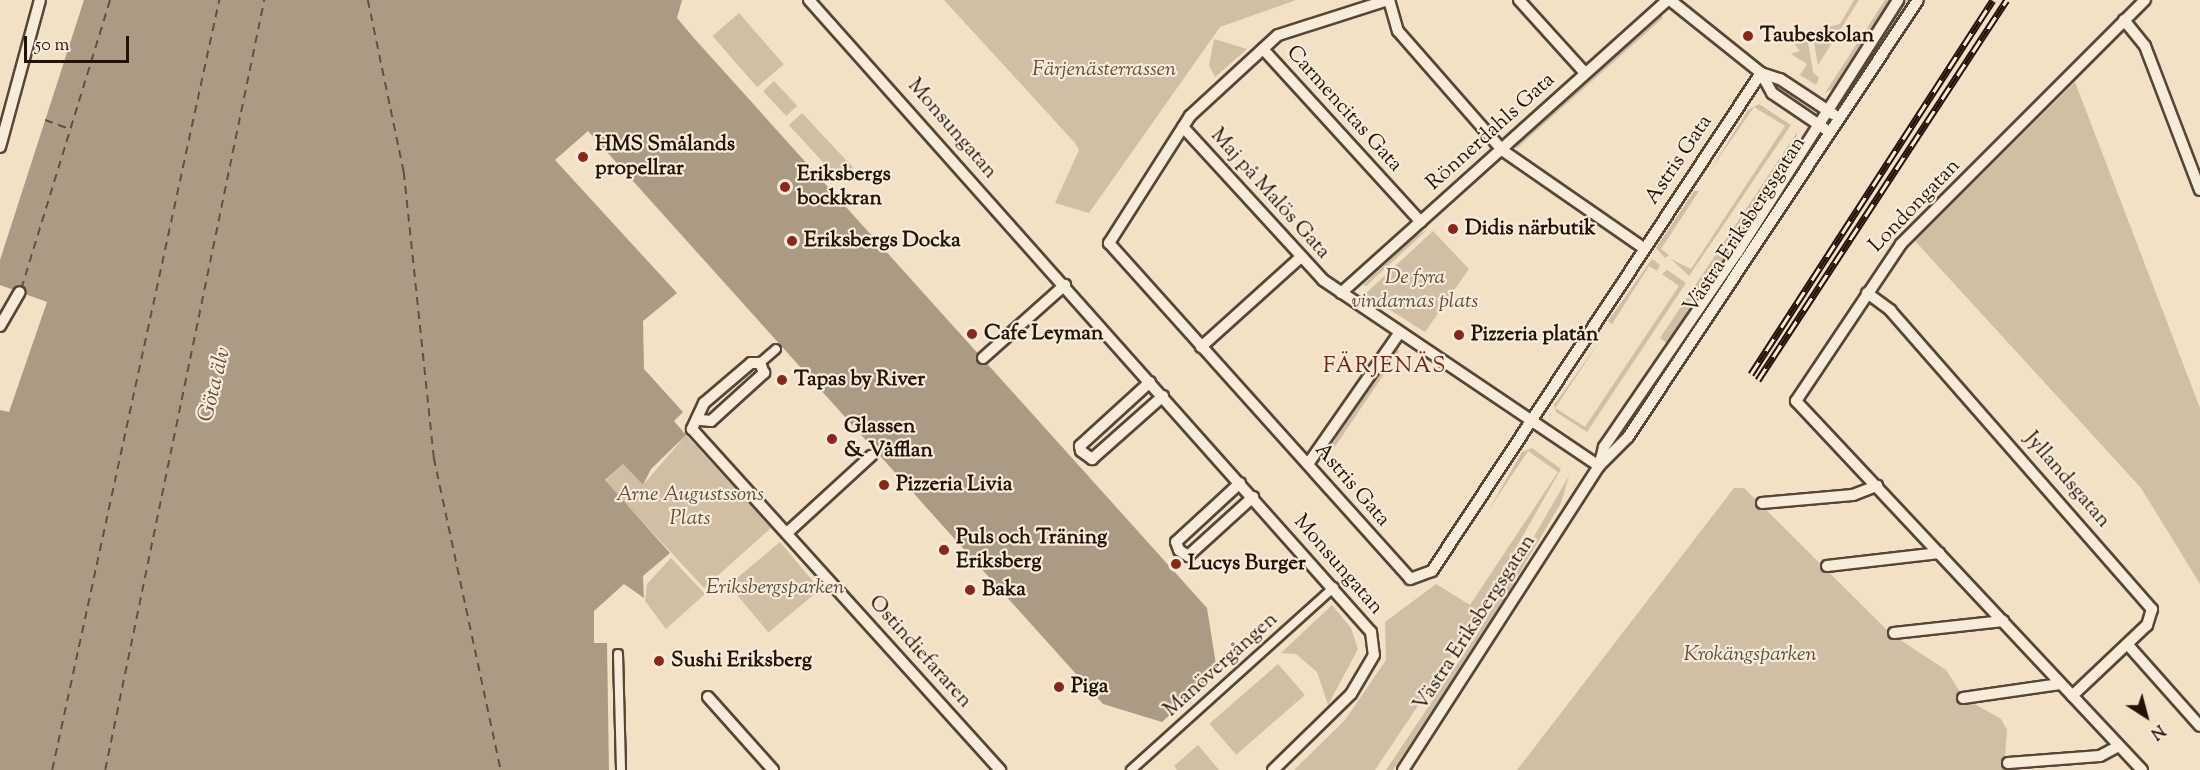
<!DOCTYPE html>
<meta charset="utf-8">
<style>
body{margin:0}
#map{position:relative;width:2200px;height:770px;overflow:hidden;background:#f3e1c5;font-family:"Sorts Mill Goudy",serif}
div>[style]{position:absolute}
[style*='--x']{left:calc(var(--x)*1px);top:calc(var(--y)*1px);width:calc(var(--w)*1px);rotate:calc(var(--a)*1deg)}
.green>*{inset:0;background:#d0bea5;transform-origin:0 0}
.water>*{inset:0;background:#ac9b84}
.ferry>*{height:1.5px;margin-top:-0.75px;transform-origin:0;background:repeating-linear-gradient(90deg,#61503f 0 8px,transparent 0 14px)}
.roads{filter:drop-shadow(2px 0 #574636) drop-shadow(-2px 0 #574636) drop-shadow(0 2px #574636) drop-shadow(0 -2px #574636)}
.pedestrian>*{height:8px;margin:-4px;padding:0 4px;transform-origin:4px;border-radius:4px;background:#f7ecd9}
.minor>*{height:10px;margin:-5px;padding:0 5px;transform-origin:5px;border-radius:5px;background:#f7ecd9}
.rail>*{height:7px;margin-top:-3.5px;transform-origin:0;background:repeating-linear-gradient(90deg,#f7ecd9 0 14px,#231206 0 28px);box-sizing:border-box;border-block:2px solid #231206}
.dots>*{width:16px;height:16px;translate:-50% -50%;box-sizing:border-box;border:3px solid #f7ecd9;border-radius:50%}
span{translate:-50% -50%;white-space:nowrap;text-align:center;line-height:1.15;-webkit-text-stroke:4.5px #f7ecd9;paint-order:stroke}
.poi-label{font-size:21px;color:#231206;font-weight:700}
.left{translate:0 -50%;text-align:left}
.park-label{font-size:21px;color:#604e3e;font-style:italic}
.street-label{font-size:21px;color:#231206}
.neighbourhood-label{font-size:22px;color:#7a1f14;letter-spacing:1.5px}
.water-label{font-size:22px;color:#61503f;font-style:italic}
.north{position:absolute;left:2116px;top:686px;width:60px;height:60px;-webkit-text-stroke:4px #f7ecd9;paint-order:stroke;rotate:144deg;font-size:16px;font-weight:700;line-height:24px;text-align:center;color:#231206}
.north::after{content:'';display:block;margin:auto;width:21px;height:27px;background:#231206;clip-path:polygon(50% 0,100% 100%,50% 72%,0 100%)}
.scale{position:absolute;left:24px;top:36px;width:105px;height:27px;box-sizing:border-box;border:3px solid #231206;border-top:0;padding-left:8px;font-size:18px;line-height:21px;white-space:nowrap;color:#231206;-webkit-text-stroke:4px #f7ecd9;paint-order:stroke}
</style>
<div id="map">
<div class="green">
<div style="clip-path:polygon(944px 0,1296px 0,1220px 27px,1089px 213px,1055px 203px,1079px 150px,1075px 143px)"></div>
<div style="clip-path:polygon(1854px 0,1859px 0,1818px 65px,1812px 31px,1840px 24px)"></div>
<div style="clip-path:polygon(1885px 0,1893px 0,1838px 86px,1825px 93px)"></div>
<div style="clip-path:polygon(1904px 0,1913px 0,1838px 106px,1838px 105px)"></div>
<div style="left:739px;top:13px;width:68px;height:35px;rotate:49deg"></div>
<div style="clip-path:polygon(1660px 14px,1663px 18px,1516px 149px,1518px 143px)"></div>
<div style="clip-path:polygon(1807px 37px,1813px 72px,1819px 78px,1816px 85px,1800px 75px,1807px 64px,1791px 54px,1800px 51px,1794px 43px,1797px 39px)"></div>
<div style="clip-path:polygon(1214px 39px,1247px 49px,1215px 77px,1209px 65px)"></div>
<div style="left:774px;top:81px;width:34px;height:15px;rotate:47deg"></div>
<div style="clip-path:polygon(2075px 82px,2200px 408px,2200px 584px,2141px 488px,1915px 241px)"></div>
<div style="clip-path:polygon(1759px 104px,1791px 125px,1689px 276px,1671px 259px,1691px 269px,1785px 126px,1754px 107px,1709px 172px,1748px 110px)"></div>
<div style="left:802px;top:113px;width:75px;height:18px;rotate:47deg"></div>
<div style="clip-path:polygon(1798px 131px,1781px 178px,1668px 344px,1660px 338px)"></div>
<div style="clip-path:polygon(1694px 191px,1699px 191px,1661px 249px,1669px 255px,1665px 258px,1656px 248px)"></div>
<div style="clip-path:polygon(1428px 229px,1366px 286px,1363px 285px,1414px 237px)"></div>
<div style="clip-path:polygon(1433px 231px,1469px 269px,1425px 332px,1365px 294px)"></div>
<div style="clip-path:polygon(1652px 259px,1660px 265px,1657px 271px,1649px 266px,1612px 324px,1608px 321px)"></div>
<div style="clip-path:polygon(1667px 270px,1686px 283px,1587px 432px,1556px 412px,1554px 405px,1600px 341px,1555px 408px,1585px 427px,1679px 286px,1662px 274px)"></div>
<div style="left:1396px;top:349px;width:4px;height:133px;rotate:34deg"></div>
<div style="clip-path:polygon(686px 435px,771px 528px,704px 588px,605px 481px,623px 464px,643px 485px)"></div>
<div style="clip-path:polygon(1532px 448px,1561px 469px,1470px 628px,1375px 770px,1294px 770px,1345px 720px,1386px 660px,1385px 622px,1436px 584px,1470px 605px,1558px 472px,1528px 451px,1488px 511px,1522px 452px)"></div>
<div style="clip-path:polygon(1569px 476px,1561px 503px,1488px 626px,1393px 770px,1386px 770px,1478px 633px)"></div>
<div style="clip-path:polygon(1734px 488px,1744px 488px,1891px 634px,1946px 670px,1964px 698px,2001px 719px,2007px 730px,2004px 770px,1517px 770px)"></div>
<div style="left:780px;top:542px;width:62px;height:67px;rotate:50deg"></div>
<div style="clip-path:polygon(671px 558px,705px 594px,666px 629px,645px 601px,647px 584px)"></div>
<div style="clip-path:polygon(1332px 605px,1351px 628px,1358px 649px,1328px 705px,1317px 672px,1296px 654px,1281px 653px)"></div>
<div style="left:1278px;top:664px;width:41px;height:91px;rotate:49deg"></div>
<div style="clip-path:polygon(1198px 745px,1219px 770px,1177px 770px,1174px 766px)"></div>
</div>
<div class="water">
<div style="clip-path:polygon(84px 0,682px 0,677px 18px,693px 37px,1207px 608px,1217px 671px,1162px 722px,1103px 704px,588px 131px,555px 160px,677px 293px,643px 321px,644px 369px,683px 412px,674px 421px,686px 435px,651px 469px,643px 485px,623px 464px,605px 480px,670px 553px,643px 576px,644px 598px,624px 584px,594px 611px,594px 643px,607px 643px,609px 770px,0 770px,0 410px,9px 412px,47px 302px,0 285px,0 260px)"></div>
</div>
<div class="ferry">
<div style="--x:368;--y:0;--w:176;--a:78.2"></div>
<div style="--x:404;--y:172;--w:288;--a:84"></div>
<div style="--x:434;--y:458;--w:319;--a:77.9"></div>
<div style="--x:45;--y:120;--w:27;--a:20"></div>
<div style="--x:21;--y:289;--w:302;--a:-72.9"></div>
<div style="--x:52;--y:770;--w:788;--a:-77.76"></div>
<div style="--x:105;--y:770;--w:786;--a:-78.33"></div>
</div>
<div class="roads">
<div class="pedestrian">
<div style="--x:760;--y:363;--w:21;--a:-41"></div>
<div style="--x:618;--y:654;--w:116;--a:88.5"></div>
<div style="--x:1131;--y:770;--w:273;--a:-42"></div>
</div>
<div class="minor">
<div style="--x:809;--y:0;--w:846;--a:48.36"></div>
<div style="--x:1371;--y:632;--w:23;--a:83"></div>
<div style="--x:1374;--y:655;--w:45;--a:120.5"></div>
<div style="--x:1351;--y:694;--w:109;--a:135.7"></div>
<div style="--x:1388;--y:0;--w:115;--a:162.3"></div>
<div style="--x:1278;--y:35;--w:120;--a:137.4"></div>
<div style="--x:1190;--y:116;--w:151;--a:122.5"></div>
<div style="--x:1109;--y:243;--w:451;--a:48.1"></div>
<div style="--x:1410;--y:579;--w:23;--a:-20"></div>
<div style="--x:1432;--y:571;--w:597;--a:-56.55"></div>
<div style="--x:1389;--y:0;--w:32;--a:74"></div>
<div style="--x:1398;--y:31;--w:158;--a:48.8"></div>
<div style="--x:1502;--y:150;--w:170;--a:34.7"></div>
<div style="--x:1519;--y:0;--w:98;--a:47.9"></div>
<div style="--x:1670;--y:0;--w:117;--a:38.7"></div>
<div style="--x:1761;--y:73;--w:20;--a:18"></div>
<div style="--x:1780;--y:79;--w:64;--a:33.4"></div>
<div style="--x:2124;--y:20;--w:33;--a:51"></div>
<div style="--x:2145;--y:46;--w:154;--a:69.1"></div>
<div style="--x:1263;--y:49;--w:234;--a:47.6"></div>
<div style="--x:1761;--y:73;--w:23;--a:61"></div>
<div style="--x:1772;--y:93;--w:64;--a:34.2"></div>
<div style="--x:1183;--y:127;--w:207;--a:47.5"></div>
<div style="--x:1323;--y:280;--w:333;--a:34"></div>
<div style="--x:0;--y:147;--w:152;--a:-74.8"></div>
<div style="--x:1341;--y:293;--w:438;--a:-41.9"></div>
<div style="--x:1867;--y:293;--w:29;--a:36"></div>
<div style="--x:1890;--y:310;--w:398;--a:48.8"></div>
<div style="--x:2152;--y:609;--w:17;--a:107"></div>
<div style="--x:2147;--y:625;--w:103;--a:136.6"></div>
<div style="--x:0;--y:326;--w:39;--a:-60"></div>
<div style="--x:1201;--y:347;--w:135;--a:-42"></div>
<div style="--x:983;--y:358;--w:110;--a:-41.7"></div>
<div style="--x:1150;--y:382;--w:95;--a:137.6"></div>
<div style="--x:1080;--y:446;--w:5;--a:79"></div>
<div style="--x:1081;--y:451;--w:14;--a:36"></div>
<div style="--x:1092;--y:459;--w:95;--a:-41.6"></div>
<div style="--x:701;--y:420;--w:10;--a:6"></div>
<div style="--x:711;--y:421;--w:72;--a:-42.2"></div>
<div style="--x:764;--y:373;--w:11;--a:-112"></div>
<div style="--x:760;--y:363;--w:9;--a:180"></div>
<div style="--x:751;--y:363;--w:62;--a:139.6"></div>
<div style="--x:704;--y:403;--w:29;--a:115"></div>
<div style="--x:692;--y:429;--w:460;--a:47.9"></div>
<div style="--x:1308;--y:464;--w:157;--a:-55.1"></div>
<div style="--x:1599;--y:466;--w:41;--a:-45"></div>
<div style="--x:1628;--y:437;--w:524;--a:-56.43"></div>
<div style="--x:1240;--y:483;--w:87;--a:137.3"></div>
<div style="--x:1176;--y:542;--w:9;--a:69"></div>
<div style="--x:1179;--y:550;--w:11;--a:34"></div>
<div style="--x:1188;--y:556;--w:88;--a:-42.2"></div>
<div style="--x:1762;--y:503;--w:91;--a:-5"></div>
<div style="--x:1853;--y:495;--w:26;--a:-21"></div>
<div style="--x:788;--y:532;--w:113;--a:-42.5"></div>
<div style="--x:1827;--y:566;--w:113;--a:-6.6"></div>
<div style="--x:1894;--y:633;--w:110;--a:-6.3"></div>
<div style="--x:2128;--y:645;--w:108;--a:48.4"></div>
<div style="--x:708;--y:697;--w:98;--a:48.3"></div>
<div style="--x:1963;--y:698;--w:98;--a:-8.2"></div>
<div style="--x:2008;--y:763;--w:92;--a:-4.4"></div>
<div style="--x:2100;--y:756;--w:21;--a:-28"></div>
<div style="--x:1403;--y:770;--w:362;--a:-57.2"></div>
<div style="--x:1599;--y:466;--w:20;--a:-75"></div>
<div style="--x:1604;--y:447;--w:235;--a:-55.6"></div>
<div style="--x:1737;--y:253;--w:300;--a:-57.5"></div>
<div style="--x:2142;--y:770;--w:506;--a:-133.16"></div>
<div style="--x:1796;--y:401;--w:189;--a:-56.2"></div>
<div style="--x:1901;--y:244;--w:345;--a:-45"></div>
</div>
</div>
<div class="rail">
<div style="--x:1751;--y:374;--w:445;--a:-57.1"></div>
<div style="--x:1758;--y:380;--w:454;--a:-56.8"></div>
</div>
<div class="dots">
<div style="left:1748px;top:36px;background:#8f2418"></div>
<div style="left:583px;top:157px;background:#8f2418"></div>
<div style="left:785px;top:187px;background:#8f2418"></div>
<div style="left:1453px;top:229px;background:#8f2418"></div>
<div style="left:792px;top:241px;background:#8f2418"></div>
<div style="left:972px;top:334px;background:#8f2418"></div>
<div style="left:1459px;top:335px;background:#8f2418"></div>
<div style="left:782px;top:380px;background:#8f2418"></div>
<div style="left:832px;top:439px;background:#8f2418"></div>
<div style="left:884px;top:485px;background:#8f2418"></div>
<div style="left:944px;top:550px;background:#8f2418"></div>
<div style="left:1176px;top:564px;background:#8f2418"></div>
<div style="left:970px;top:590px;background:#8f2418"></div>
<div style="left:659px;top:661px;background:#8f2418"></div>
<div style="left:1059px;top:687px;background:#8f2418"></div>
</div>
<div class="poi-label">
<span class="left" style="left:1760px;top:36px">Taubeskolan</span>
<span class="left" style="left:595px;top:157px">HMS Smålands<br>propellrar</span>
<span class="left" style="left:797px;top:187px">Eriksbergs<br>bockkran</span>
<span class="left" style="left:1465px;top:229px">Didis närbutik</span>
<span class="left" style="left:804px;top:241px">Eriksbergs Docka</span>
<span class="left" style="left:984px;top:334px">Cafe Leyman</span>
<span class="left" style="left:1471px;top:335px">Pizzeria platån</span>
<span class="left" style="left:794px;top:380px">Tapas by River</span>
<span class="left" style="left:844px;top:439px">Glassen<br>&amp; Våfflan</span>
<span class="left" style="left:896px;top:485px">Pizzeria Livia</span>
<span class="left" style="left:956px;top:550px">Puls och Träning<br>Eriksberg</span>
<span class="left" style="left:1188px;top:564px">Lucys Burger</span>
<span class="left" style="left:982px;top:590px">Baka</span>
<span class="left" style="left:671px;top:661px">Sushi Eriksberg</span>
<span class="left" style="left:1071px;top:687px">Piga</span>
</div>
<div class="park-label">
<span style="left:1104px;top:70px">Färjenästerrassen</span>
<span style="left:1415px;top:290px">De fyra<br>vindarnas plats</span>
<span style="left:690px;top:507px">Arne Augustssons<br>Plats</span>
<span style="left:775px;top:588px">Eriksbergsparken</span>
<span style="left:1750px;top:655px">Krokängsparken</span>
</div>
<div class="street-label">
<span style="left:1344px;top:109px;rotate:48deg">Carmencitas Gata</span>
<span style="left:952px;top:129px;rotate:49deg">Monsungatan</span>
<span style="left:1491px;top:132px;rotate:-42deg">Rönnerdahls Gata</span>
<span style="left:1679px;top:160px;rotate:-56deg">Astris Gata</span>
<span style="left:1270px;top:194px;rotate:48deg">Maj på Malös Gata</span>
<span style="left:1915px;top:206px;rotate:-46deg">Londongatan</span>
<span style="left:1745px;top:225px;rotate:-57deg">Västra Eriksbergsgatan</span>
<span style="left:2067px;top:480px;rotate:49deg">Jyllandsgatan</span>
<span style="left:1352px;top:485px;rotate:49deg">Astris Gata</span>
<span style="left:1338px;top:565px;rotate:49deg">Monsungatan</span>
<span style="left:1475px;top:623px;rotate:-57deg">Västra Eriksbergsgatan</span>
<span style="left:920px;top:652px;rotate:48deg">Ostindiefararen</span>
<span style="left:1221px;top:665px;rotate:-42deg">Manövergången</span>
</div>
<div class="neighbourhood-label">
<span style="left:1385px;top:368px">FÄRJENÄS</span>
</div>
<div class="water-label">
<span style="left:216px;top:385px;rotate:-76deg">Göta älv</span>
</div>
<div class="north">N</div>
<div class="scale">50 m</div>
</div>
